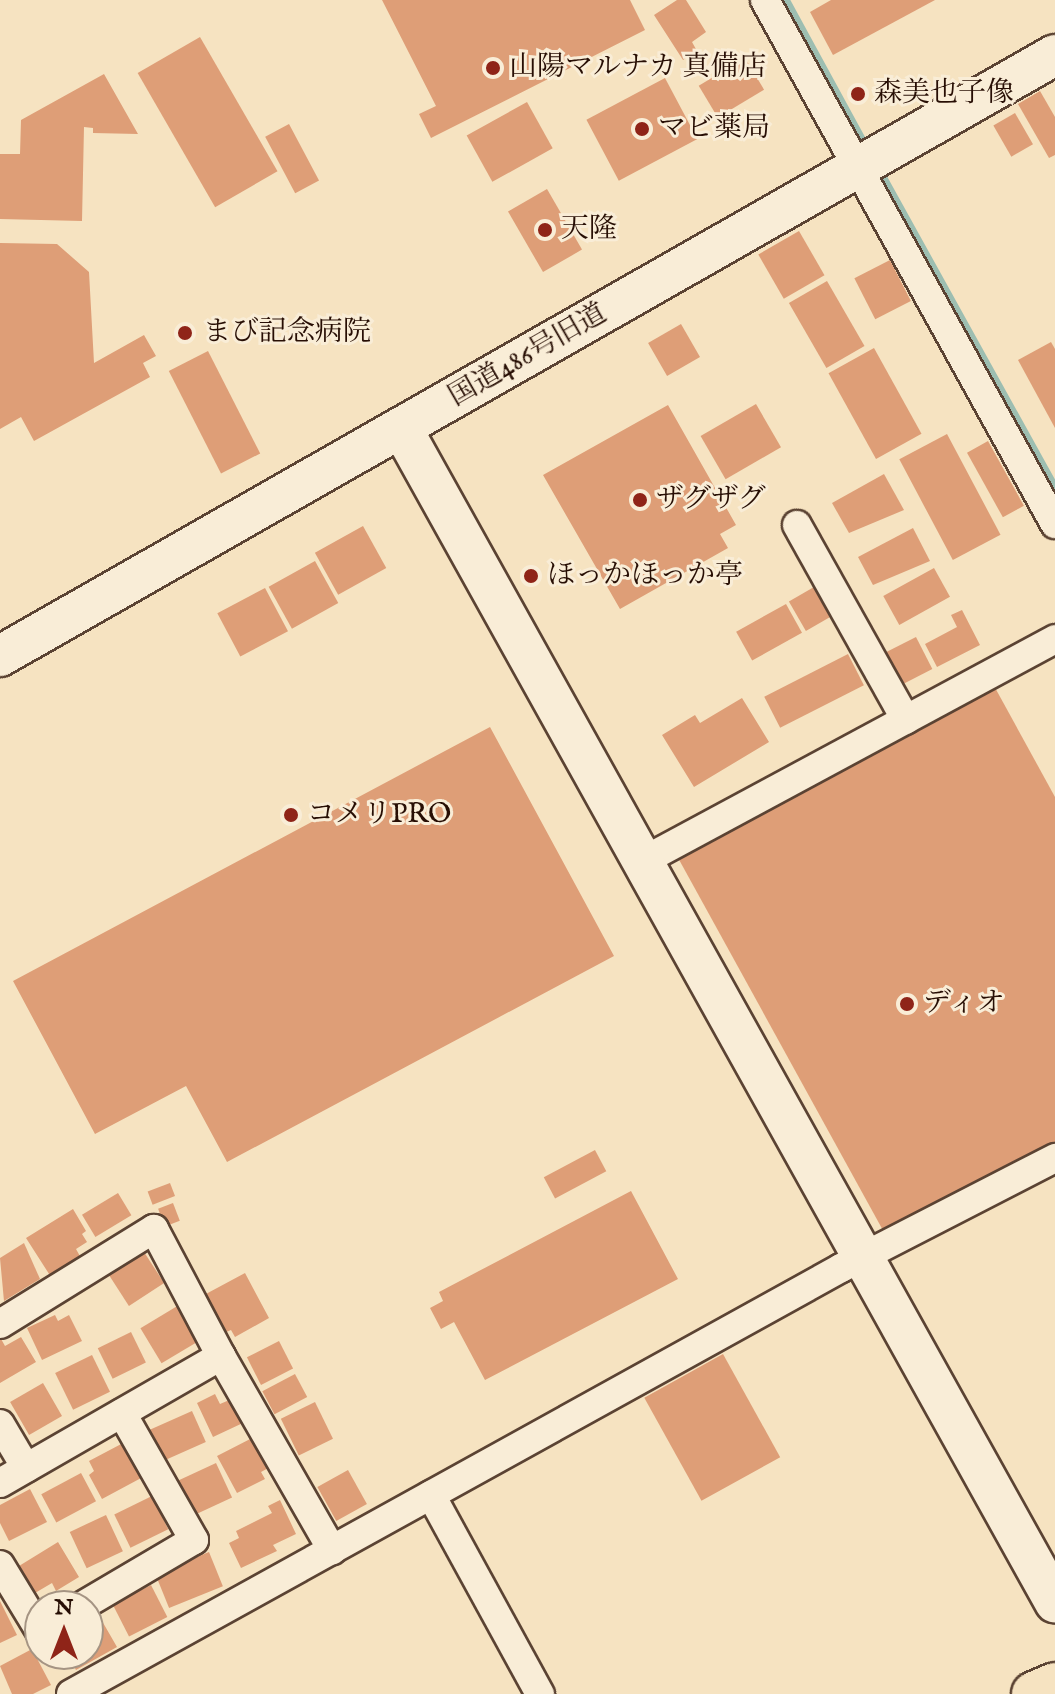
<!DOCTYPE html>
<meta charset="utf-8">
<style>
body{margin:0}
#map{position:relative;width:1055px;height:1694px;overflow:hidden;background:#f6e3c1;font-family:"IM FELL English","Noto Serif JP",serif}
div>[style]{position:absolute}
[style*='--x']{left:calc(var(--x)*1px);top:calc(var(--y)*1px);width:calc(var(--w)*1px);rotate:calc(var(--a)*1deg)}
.stream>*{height:9px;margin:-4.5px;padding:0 4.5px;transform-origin:4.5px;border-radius:4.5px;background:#9dbeb1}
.building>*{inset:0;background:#de9e77;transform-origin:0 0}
.roads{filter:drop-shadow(2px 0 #5b4333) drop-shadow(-2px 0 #5b4333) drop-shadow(0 2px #5b4333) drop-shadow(0 -2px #5b4333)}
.street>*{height:28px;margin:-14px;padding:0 14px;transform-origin:14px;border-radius:14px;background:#f9edd7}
.secondary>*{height:40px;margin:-20px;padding:0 20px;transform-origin:20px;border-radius:20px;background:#f9edd7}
.highway>*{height:44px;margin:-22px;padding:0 22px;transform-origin:22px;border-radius:22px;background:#f6e3c1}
.dots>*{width:22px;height:22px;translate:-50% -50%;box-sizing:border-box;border:4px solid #f9edd7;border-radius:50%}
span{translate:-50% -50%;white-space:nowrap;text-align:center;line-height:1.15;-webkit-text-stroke:6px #f9edd7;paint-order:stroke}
.poi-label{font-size:28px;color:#270e04}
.left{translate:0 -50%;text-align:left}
.street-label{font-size:28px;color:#270e04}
.north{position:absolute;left:24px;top:1590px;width:80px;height:80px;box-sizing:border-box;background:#f9edd7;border:2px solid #a59483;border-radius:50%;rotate:0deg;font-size:22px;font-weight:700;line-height:32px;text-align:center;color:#270e04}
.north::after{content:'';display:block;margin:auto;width:28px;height:36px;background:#8f2418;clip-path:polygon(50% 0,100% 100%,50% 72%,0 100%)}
</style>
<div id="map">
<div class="stream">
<div style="--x:785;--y:0;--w:173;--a:61.4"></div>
<div style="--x:877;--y:168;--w:367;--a:61"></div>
</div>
<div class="building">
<div style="clip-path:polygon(382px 0,630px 0,645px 30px,431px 138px,419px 114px,436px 106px)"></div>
<div style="clip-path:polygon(677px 0,686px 0,706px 32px,692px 42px,697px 51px,683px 60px,654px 15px)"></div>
<div style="clip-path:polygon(831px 0,935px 0,833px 55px,810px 12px)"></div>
<div style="left:200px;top:37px;width:155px;height:72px;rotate:60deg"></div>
<div style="left:745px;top:58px;width:37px;height:54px;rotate:59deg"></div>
<div style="clip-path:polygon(104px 74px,138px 134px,93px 133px,93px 128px,84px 127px,82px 221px,0 219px,0 154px,20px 154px,21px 120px)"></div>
<div style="left:665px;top:78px;width:69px;height:89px;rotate:62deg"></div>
<div style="clip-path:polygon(1040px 91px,1055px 117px,1055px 155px,1049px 158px,1018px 104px)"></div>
<div style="left:527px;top:102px;width:53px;height:69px;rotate:61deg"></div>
<div style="left:1015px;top:113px;width:36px;height:25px;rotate:60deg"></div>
<div style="left:289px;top:124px;width:64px;height:27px;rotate:62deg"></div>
<div style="left:547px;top:189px;width:70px;height:45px;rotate:60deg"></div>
<div style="left:799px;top:231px;width:51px;height:47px;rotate:60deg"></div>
<div style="clip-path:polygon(0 243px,57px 244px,89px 272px,94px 363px,144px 335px,156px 356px,143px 363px,150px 377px,34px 441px,21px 417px,0 429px)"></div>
<div style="left:890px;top:260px;width:46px;height:40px;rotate:63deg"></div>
<div style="left:827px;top:281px;width:75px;height:44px;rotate:60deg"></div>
<div style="left:681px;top:324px;width:38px;height:38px;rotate:60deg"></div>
<div style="clip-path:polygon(1051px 342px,1055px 349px,1055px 428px,1018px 360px)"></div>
<div style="left:874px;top:348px;width:98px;height:52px;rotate:61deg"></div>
<div style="left:208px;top:351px;width:115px;height:44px;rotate:63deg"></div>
<div style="left:756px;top:404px;width:50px;height:64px;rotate:60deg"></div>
<div style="clip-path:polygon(668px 405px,736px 525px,720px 534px,728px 548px,620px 609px,543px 475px)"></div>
<div style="left:947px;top:434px;width:114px;height:54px;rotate:62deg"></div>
<div style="left:988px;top:441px;width:74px;height:24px;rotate:61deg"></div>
<div style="clip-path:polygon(884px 474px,904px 510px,849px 533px,832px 503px)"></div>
<div style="left:363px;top:526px;width:48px;height:55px;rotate:61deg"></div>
<div style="clip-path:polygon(913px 528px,930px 561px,873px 585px,858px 557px)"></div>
<div style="left:315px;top:561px;width:48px;height:53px;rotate:61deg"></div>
<div style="left:934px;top:568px;width:33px;height:58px;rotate:61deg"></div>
<div style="left:814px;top:587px;width:34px;height:29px;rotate:60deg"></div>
<div style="left:265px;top:588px;width:49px;height:54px;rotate:62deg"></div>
<div style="left:786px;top:604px;width:33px;height:57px;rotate:61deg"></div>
<div style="clip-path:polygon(962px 610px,980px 645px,937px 667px,925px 644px,957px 627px,951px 615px)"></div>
<div style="left:916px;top:637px;width:36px;height:41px;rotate:63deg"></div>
<div style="left:848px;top:654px;width:35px;height:94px;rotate:63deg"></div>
<div style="clip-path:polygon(993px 684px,1055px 797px,1055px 1151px,885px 1234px,677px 856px)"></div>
<div style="clip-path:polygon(742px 698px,769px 742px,694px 787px,662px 735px,695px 715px,700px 723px)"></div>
<div style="clip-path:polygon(490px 727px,614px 956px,227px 1162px,186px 1086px,95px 1134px,13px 981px)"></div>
<div style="left:595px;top:1150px;width:24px;height:58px;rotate:62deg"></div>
<div style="left:170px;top:1183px;width:14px;height:24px;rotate:69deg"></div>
<div style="clip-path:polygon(631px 1191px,678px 1279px,485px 1380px,454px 1322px,441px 1329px,430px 1308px,443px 1301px,439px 1292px)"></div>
<div style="left:118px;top:1193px;width:26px;height:42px;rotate:59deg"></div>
<div style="left:173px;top:1203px;width:19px;height:16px;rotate:69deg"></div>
<div style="clip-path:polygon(73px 1209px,86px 1231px,82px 1234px,87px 1242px,76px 1249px,81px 1258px,51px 1277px,26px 1238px)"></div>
<div style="clip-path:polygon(24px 1243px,40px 1279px,4px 1301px,0 1258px)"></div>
<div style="left:144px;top:1252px;width:37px;height:42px;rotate:57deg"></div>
<div style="clip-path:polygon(245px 1273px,269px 1318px,235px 1337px,231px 1330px,224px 1333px,204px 1295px)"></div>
<div style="left:179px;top:1305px;width:41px;height:45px;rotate:59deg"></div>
<div style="clip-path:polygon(55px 1315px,58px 1321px,69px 1315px,82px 1341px,42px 1360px,27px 1328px)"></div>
<div style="left:131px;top:1332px;width:34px;height:37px;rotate:64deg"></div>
<div style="clip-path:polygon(0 1337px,5px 1346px,21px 1337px,36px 1362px,0 1383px)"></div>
<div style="left:279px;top:1341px;width:31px;height:36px;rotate:63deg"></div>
<div style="left:723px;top:1354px;width:118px;height:90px;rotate:61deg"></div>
<div style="left:92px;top:1355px;width:41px;height:41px;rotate:64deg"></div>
<div style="left:295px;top:1374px;width:26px;height:37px;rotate:62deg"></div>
<div style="left:43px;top:1383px;width:38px;height:38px;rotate:60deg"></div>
<div style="clip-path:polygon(215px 1394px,220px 1404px,234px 1398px,245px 1422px,213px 1437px,197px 1403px)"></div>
<div style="left:315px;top:1402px;width:41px;height:38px;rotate:64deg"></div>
<div style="left:192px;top:1411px;width:34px;height:48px;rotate:66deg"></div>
<div style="clip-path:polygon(256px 1436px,272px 1466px,261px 1472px,265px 1479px,237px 1493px,217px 1456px)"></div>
<div style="clip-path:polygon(125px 1442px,143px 1477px,102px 1499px,89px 1475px,94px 1471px,89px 1461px)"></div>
<div style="left:216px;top:1463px;width:38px;height:41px;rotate:65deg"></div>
<div style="left:348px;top:1470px;width:39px;height:35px;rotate:61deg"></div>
<div style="left:81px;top:1473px;width:32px;height:45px;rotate:62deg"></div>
<div style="clip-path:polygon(30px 1489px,47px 1522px,9px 1541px,0 1523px,0 1505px)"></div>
<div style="left:152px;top:1496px;width:37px;height:42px;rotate:64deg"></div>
<div style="clip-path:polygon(280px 1500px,296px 1534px,273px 1545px,277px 1551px,241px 1568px,229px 1543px,239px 1538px,236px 1531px,272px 1513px,268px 1506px)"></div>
<div style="left:106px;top:1515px;width:40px;height:40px;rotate:65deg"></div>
<div style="clip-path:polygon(58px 1542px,79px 1577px,56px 1591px,52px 1583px,35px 1593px,19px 1566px)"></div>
<div style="left:209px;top:1552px;width:37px;height:58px;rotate:68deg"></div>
<div style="left:151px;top:1585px;width:36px;height:43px;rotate:63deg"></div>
<div style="clip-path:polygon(0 1601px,17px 1635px,0 1643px)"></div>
<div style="clip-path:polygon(98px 1614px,117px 1647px,76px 1670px,67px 1654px,88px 1654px,88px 1620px)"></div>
<div style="clip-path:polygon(32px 1649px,51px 1685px,33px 1694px,12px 1694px,0 1666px)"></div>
</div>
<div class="roads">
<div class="street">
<div style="--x:765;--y:0;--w:599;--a:61.04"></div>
<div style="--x:797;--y:525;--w:223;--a:60.8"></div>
<div style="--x:643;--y:861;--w:468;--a:-28.3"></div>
<div style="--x:0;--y:1324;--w:181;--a:-31.7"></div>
<div style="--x:154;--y:1229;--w:144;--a:62.2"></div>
<div style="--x:0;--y:1424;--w:51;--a:59.4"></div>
<div style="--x:0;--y:1483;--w:255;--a:-29.9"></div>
<div style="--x:221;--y:1356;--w:224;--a:60.2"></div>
<div style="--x:431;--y:1495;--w:227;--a:61.3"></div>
<div style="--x:0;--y:1565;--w:77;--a:58.8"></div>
<div style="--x:82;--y:1606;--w:130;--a:-30.5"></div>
<div style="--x:194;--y:1540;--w:146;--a:-119.6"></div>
<div style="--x:71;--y:1694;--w:880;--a:-28.95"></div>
<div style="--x:841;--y:1268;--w:241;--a:-27.2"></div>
</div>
<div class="secondary">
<div style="--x:402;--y:429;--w:1343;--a:60.9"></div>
<div style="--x:0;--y:656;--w:1214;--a:-29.67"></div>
</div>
<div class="highway">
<div style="--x:1034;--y:1694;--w:23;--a:-23"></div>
</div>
</div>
<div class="dots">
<div style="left:493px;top:68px;background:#8f2418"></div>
<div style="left:858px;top:94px;background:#8f2418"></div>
<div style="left:642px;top:129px;background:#8f2418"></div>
<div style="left:545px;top:230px;background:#8f2418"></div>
<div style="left:185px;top:333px;background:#8f2418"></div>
<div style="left:640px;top:500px;background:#8f2418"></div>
<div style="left:531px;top:576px;background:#8f2418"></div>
<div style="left:291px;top:815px;background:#8f2418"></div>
<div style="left:907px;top:1004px;background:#8f2418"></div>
</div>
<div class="poi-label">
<span class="left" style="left:509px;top:68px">山陽マルナカ 真備店</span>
<span class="left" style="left:874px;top:94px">森美也子像</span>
<span class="left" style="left:658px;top:129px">マビ薬局</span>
<span class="left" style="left:561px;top:230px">天隆</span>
<span class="left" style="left:203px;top:333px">まび記念病院</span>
<span class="left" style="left:656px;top:500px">ザグザグ</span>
<span class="left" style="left:547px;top:576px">ほっかほっか亭</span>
<span class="left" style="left:307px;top:815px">コメリPRO</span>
<span class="left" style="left:923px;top:1004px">ディオ</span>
</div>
<div class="street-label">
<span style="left:528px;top:356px;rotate:-30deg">国道486号旧道</span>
</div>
<div class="north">N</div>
</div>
